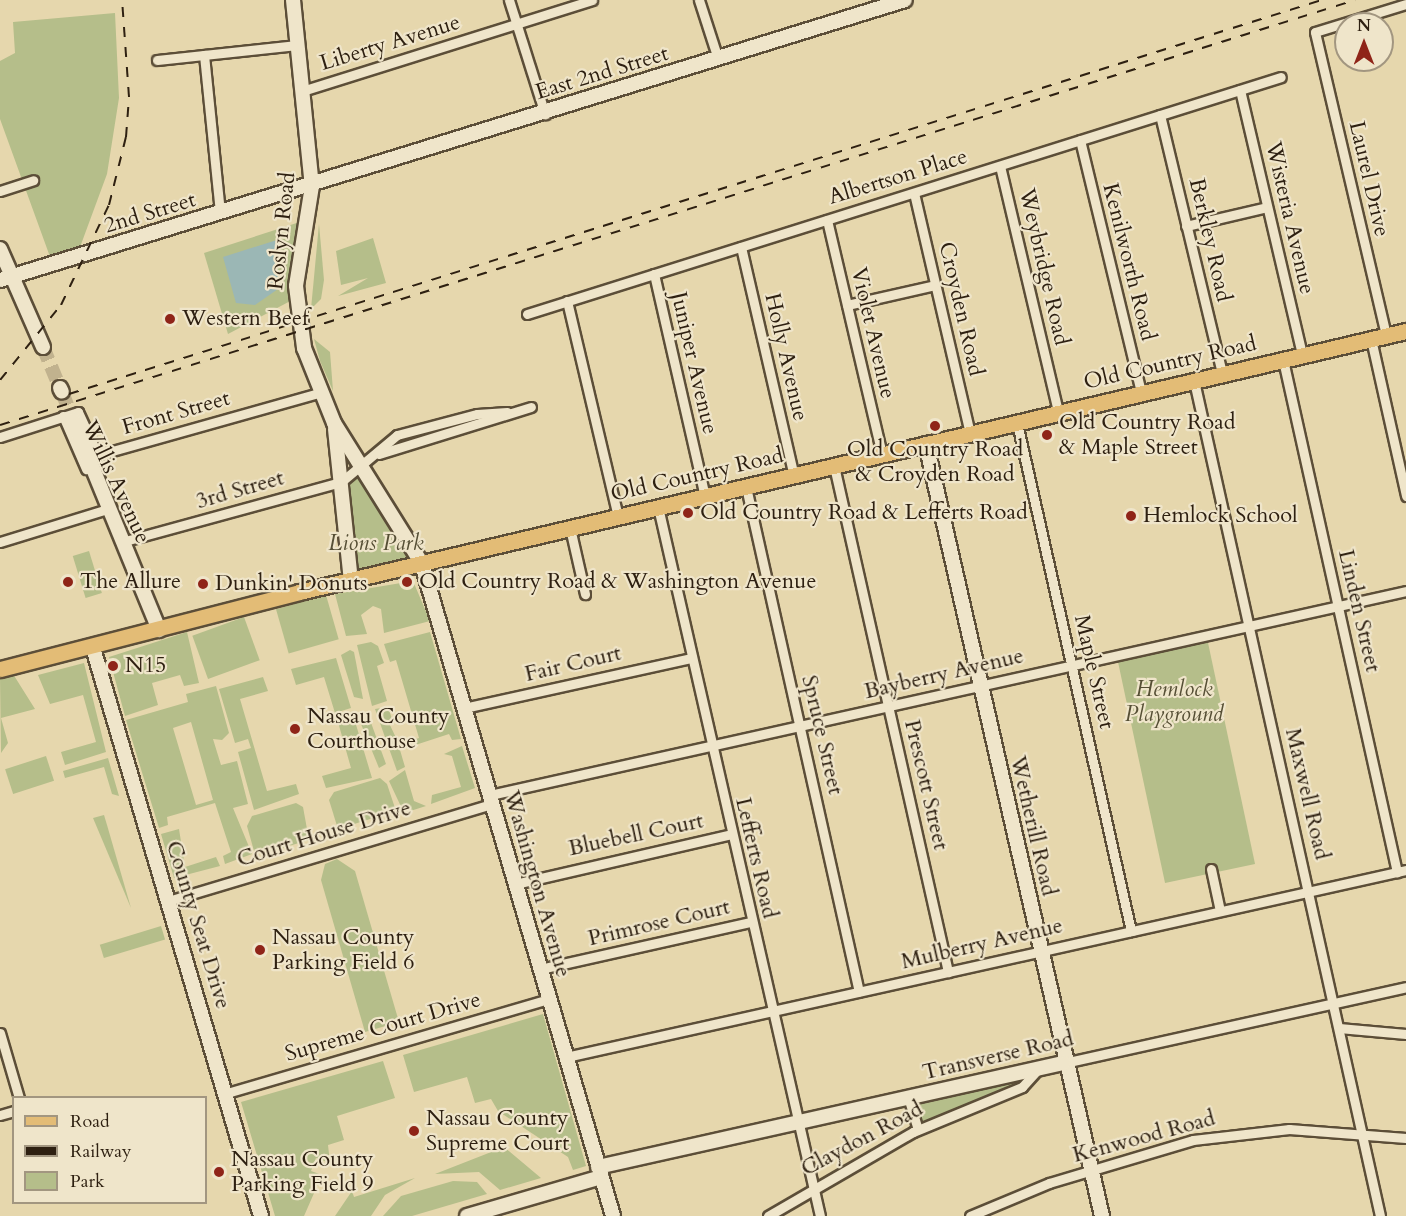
<!DOCTYPE html>
<style>
body{margin:0}
#map{position:relative;width:1406px;height:1216px;overflow:hidden;background:#e6d7ad;font-family:Cardo,serif}
div>[style]{position:absolute}
[style*='--x']{left:calc(var(--x)*1px);top:calc(var(--y)*1px);width:calc(var(--w)*1px);rotate:calc(var(--a)*1deg)}
.green>*{inset:0;background:#b5be8a;transform-origin:0 0}
.water>*{inset:0;background:#9bb7b5}
.secondary-tunnel>*{height:14px;margin-top:-7px;transform-origin:0;background:repeating-linear-gradient(90deg,#c1b28e 0 14px,transparent 0 21px)}
.roads{filter:drop-shadow(2px 0 #5c4e38) drop-shadow(-2px 0 #5c4e38) drop-shadow(0 2px #5c4e38) drop-shadow(0 -2px #5c4e38)}
.street>*{height:9px;margin:-4.5px;padding:0 4.5px;transform-origin:4.5px;border-radius:4.5px;background:#efe5ca}
.secondary>*{height:14px;margin:-7px;padding:0 7px;transform-origin:7px;border-radius:7px;background:#efe5ca}
.primary>*{height:15px;margin:-7.5px;padding:0 7.5px;transform-origin:7.5px;border-radius:7.5px;background:#e3bc76}
.rail>*{height:2px;margin-top:-1px;transform-origin:0;background:repeating-linear-gradient(90deg,#2e2011 0 10px,transparent 0 20px)}
.dots>*{width:16px;height:16px;translate:-50% -50%;box-sizing:border-box;border:3px solid #efe5ca;border-radius:50%}
span{translate:-50% -50%;white-space:nowrap;text-align:center;line-height:1.15;-webkit-text-stroke:4.5px #efe5ca;paint-order:stroke}
.street-label{font-size:22px;color:#2e2011}
.poi-label{font-size:22px;color:#2e2011}
.left{translate:0 -50%;text-align:left}
.park-label{font-size:22px;color:#564f35;font-style:italic}
.legend{position:absolute;left:12px;top:1096px;width:195px;height:108px;box-sizing:border-box;background:#efe5ca;border:2px solid #a29680;margin:0;padding:8px 10px;list-style:none;font-size:18px;color:#2e2011}
.legend li{display:flex;align-items:center;gap:12px;height:30px}
.legend b{width:30px;border:2px solid #a29680}
.north{position:absolute;left:1334px;top:12px;width:60px;height:60px;box-sizing:border-box;background:#efe5ca;border:2px solid #a29680;border-radius:50%;rotate:0deg;font-size:16px;font-weight:700;line-height:24px;text-align:center;color:#2e2011}
.north::after{content:'';display:block;margin:auto;width:21px;height:27px;background:#8f2418;clip-path:polygon(50% 0,100% 100%,50% 72%,0 100%)}
</style>
<div id="map">
<div class="green">
<div style="clip-path:polygon(115px 13px,119px 98px,107px 174px,76px 258px,53px 265px,0 119px,0 61px,15px 53px,13px 22px)"></div>
<div style="clip-path:polygon(306px 220px,296px 298px,228px 334px,204px 253px)"></div>
<div style="clip-path:polygon(319px 224px,324px 280px,321px 299px,311px 309px)"></div>
<div style="clip-path:polygon(373px 238px,386px 283px,338px 296px,368px 278px,341px 285px,336px 251px)"></div>
<div style="clip-path:polygon(314px 339px,330px 352px,333px 391px,320px 361px)"></div>
<div style="clip-path:polygon(362px 469px,422px 564px,351px 580px,341px 482px)"></div>
<div style="left:89px;top:551px;width:44px;height:17px;rotate:73deg"></div>
<div style="clip-path:polygon(413px 581px,430px 621px,384px 633px,381px 609px,373px 606px,361px 615px,367px 634px,346px 636px,335px 594px)"></div>
<div style="left:326px;top:595px;width:46px;height:52px;rotate:74deg"></div>
<div style="left:244px;top:617px;width:46px;height:55px;rotate:70deg"></div>
<div style="clip-path:polygon(187px 632px,199px 683px,184px 686px,180px 675px,152px 683px,158px 705px,125px 716px,109px 657px)"></div>
<div style="clip-path:polygon(430px 632px,461px 739px,452px 740px,449px 734px,400px 750px,405px 767px,397px 771px,375px 709px,388px 707px,392px 719px,388px 721px,399px 744px,419px 738px,396px 660px,390px 662px,384px 644px)"></div>
<div style="left:1207px;top:638px;width:231px;height:92px;rotate:78deg"></div>
<div style="clip-path:polygon(371px 642px,378px 646px,384px 663px,377px 666px,387px 701px,372px 706px,357px 645px)"></div>
<div style="clip-path:polygon(350px 650px,354px 652px,363px 699px,354px 697px,341px 655px)"></div>
<div style="clip-path:polygon(336px 658px,351px 708px,335px 713px,324px 677px,296px 685px,291px 669px)"></div>
<div style="clip-path:polygon(84px 663px,106px 752px,65px 765px,61px 752px,96px 742px,83px 695px,50px 704px,38px 675px)"></div>
<div style="clip-path:polygon(13px 674px,35px 709px,1px 718px,8px 743px,1px 753px,0 677px)"></div>
<div style="clip-path:polygon(263px 677px,268px 691px,240px 699px,267px 791px,296px 784px,299px 794px,254px 810px,238px 752px,251px 748px,248px 739px,235px 743px,219px 689px)"></div>
<div style="clip-path:polygon(evenodd,216px 686px,229px 733px,222px 740px,213px 739px,221px 765px,237px 761px,248px 804px,233px 808px,252px 854px,225px 864px,223px 856px,231px 852px,215px 803px,167px 817px,168px 825px,159px 828px,126px 720px,188px 702px,186px 694px,216px 686px,191px 722px,213px 800px,196px 805px,173px 728px,191px 722px)"></div>
<div style="clip-path:polygon(354px 718px,372px 778px,326px 788px,322px 776px,351px 768px,338px 722px)"></div>
<div style="clip-path:polygon(370px 720px,386px 764px,379px 768px,361px 724px)"></div>
<div style="clip-path:polygon(462px 746px,475px 788px,431px 804px,432px 795px,461px 787px,452px 756px,444px 754px)"></div>
<div style="left:46px;top:756px;width:26px;height:43px;rotate:72deg"></div>
<div style="clip-path:polygon(108px 758px,119px 796px,112px 794px,104px 767px,65px 778px,63px 771px)"></div>
<div style="clip-path:polygon(405px 770px,414px 801px,426px 806px,404px 813px,389px 781px)"></div>
<div style="clip-path:polygon(380px 778px,387px 784px,396px 811px,338px 829px,329px 800px,334px 792px)"></div>
<div style="clip-path:polygon(296px 803px,303px 807px,309px 840px,262px 854px,254px 851px,247px 826px,252px 816px)"></div>
<div style="clip-path:polygon(104px 815px,107px 825px,131px 908px,93px 818px)"></div>
<div style="clip-path:polygon(179px 829px,185px 867px,216px 857px,220px 866px,174px 878px,161px 834px)"></div>
<div style="clip-path:polygon(337px 859px,355px 871px,399px 1022px,365px 1032px,321px 880px,325px 864px)"></div>
<div style="left:161px;top:926px;width:14px;height:64px;rotate:73deg"></div>
<div style="clip-path:polygon(543px 1014px,586px 1166px,573px 1170px,568px 1157px,498px 1111px,491px 1099px,475px 1103px,467px 1077px,414px 1092px,403px 1055px)"></div>
<div style="clip-path:polygon(383px 1061px,395px 1098px,337px 1116px,344px 1140px,328px 1145px,330px 1163px,316px 1158px,311px 1171px,322px 1175px,304px 1216px,275px 1216px,241px 1102px)"></div>
<div style="clip-path:polygon(1039px 1069px,1028px 1083px,918px 1130px,908px 1098px)"></div>
<div style="clip-path:polygon(504px 1147px,541px 1178px,500px 1190px,479px 1172px,435px 1174px)"></div>
<div style="clip-path:polygon(415px 1178px,385px 1195px,371px 1216px,335px 1216px,352px 1191px,354px 1197px)"></div>
<div style="clip-path:polygon(453px 1181px,477px 1182px,487px 1194px,412px 1216px,383px 1216px,401px 1196px)"></div>
</div>
<div class="water">
<div style="clip-path:polygon(277px 240px,278px 289px,255px 305px,236px 303px,223px 257px)"></div>
</div>
<div class="secondary-tunnel">
<div style="--x:43;--y:347;--w:44;--a:67.5"></div>
<div style="--x:62;--y:392;--w:30;--a:69"></div>
</div>
<div class="roads">
<div class="street">
<div style="--x:509;--y:0;--w:120;--a:72.5"></div>
<div style="--x:699;--y:0;--w:62;--a:72.1"></div>
<div style="--x:204;--y:55;--w:159;--a:84.2"></div>
<div style="--x:157;--y:60;--w:141;--a:-6.1"></div>
<div style="--x:1240;--y:90;--w:272;--a:76.8"></div>
<div style="--x:302;--y:91;--w:304;--a:-17.4"></div>
<div style="--x:1160;--y:115;--w:266;--a:76.5"></div>
<div style="--x:1080;--y:140;--w:260;--a:76.4"></div>
<div style="--x:1000;--y:166;--w:253;--a:76.7"></div>
<div style="--x:0;--y:191;--w:35;--a:-18"></div>
<div style="--x:914;--y:193;--w:247;--a:76.9"></div>
<div style="--x:827;--y:220;--w:241;--a:76.8"></div>
<div style="--x:1186;--y:226;--w:83;--a:-13.2"></div>
<div style="--x:741;--y:247;--w:235;--a:77"></div>
<div style="--x:654;--y:274;--w:229;--a:77.1"></div>
<div style="--x:567;--y:301;--w:222;--a:76.7"></div>
<div style="--x:847;--y:305;--w:90;--a:-12.8"></div>
<div style="--x:527;--y:314;--w:790;--a:-17.45"></div>
<div style="--x:1386;--y:335;--w:311;--a:-103.2"></div>
<div style="--x:1315;--y:32;--w:95;--a:-17.1"></div>
<div style="--x:1371;--y:339;--w:161;--a:77.4"></div>
<div style="--x:1283;--y:360;--w:525;--a:77.45"></div>
<div style="--x:1194;--y:381;--w:855;--a:77.44"></div>
<div style="--x:63;--y:416;--w:58;--a:66.5"></div>
<div style="--x:1017;--y:423;--w:521;--a:77.35"></div>
<div style="--x:0;--y:437;--w:82;--a:-17.8"></div>
<div style="--x:78;--y:412;--w:47;--a:65.1"></div>
<div style="--x:98;--y:455;--w:230;--a:-15.7"></div>
<div style="--x:379;--y:454;--w:159;--a:-17.2"></div>
<div style="--x:834;--y:466;--w:519;--a:77.3"></div>
<div style="--x:746;--y:487;--w:517;--a:77.39"></div>
<div style="--x:658;--y:507;--w:727;--a:77.13"></div>
<div style="--x:570;--y:528;--w:68;--a:77.2"></div>
<div style="--x:125;--y:541;--w:224;--a:-15.3"></div>
<div style="--x:341;--y:482;--w:73;--a:-40"></div>
<div style="--x:397;--y:435;--w:83;--a:-14.7"></div>
<div style="--x:477;--y:414;--w:30;--a:-4"></div>
<div style="--x:0;--y:542;--w:109;--a:-17.1"></div>
<div style="--x:464;--y:708;--w:232;--a:-12.4"></div>
<div style="--x:490;--y:795;--w:938;--a:-12.56"></div>
<div style="--x:1211;--y:869;--w:43;--a:77.9"></div>
<div style="--x:515;--y:884;--w:222;--a:-13"></div>
<div style="--x:168;--y:901;--w:338;--a:-16.7"></div>
<div style="--x:540;--y:969;--w:216;--a:-12.6"></div>
<div style="--x:1339;--y:1028;--w:67;--a:5.1"></div>
<div style="--x:0;--y:1033;--w:68;--a:73.7"></div>
<div style="--x:566;--y:1057;--w:861;--a:-12.55"></div>
<div style="--x:1064;--y:1063;--w:350;--a:-12.5"></div>
<div style="--x:227;--y:1093;--w:335;--a:-16.3"></div>
<div style="--x:908;--y:1097;--w:34;--a:73"></div>
<div style="--x:0;--y:1115;--w:15;--a:-16"></div>
<div style="--x:768;--y:1216;--w:168;--a:-30.1"></div>
<div style="--x:913;--y:1132;--w:118;--a:-22.4"></div>
<div style="--x:1022;--y:1087;--w:25;--a:-48"></div>
<div style="--x:970;--y:1216;--w:86;--a:-22.7"></div>
<div style="--x:1049;--y:1183;--w:150;--a:-16.6"></div>
<div style="--x:1193;--y:1140;--w:97;--a:-6.5"></div>
<div style="--x:1289;--y:1129;--w:117;--a:4.4"></div>
</div>
<div class="secondary">
<div style="--x:293;--y:0;--w:187;--a:84.2"></div>
<div style="--x:312;--y:186;--w:101;--a:99.1"></div>
<div style="--x:296;--y:286;--w:63;--a:82.6"></div>
<div style="--x:304;--y:348;--w:81;--a:68.2"></div>
<div style="--x:334;--y:423;--w:166;--a:58"></div>
<div style="--x:422;--y:564;--w:679;--a:73.67"></div>
<div style="--x:0;--y:249;--w:107;--a:66.3"></div>
<div style="--x:0;--y:280;--w:947;--a:-17.19"></div>
<div style="--x:60;--y:388;--w:4;--a:63"></div>
<div style="--x:73;--y:420;--w:227;--a:67.7"></div>
<div style="--x:335;--y:429;--w:152;--a:84"></div>
<div style="--x:926;--y:444;--w:792;--a:77.16"></div>
<div style="--x:93;--y:648;--w:592;--a:73.52"></div>
<div style="--x:598;--y:1167;--w:477;--a:-12.6"></div>
<div style="--x:467;--y:1216;--w:140;--a:-16.2"></div>
</div>
<div class="primary">
<div style="--x:0;--y:669;--w:309;--a:-14.4"></div>
<div style="--x:299;--y:592;--w:1137;--a:-13.27"></div>
</div>
</div>
<div class="rail">
<div style="--x:0;--y:380;--w:97;--a:-50.9"></div>
<div style="--x:61;--y:305;--w:111;--a:-64.4"></div>
<div style="--x:109;--y:205;--w:70;--a:-76"></div>
<div style="--x:126;--y:137;--w:40;--a:-85.7"></div>
<div style="--x:129;--y:97;--w:97;--a:-94.1"></div>
<div style="--x:69;--y:394;--w:1313;--a:-17.46"></div>
<div style="--x:0;--y:425;--w:1420;--a:-17.41"></div>
</div>
<div class="dots">
<div style="left:170px;top:319px;background:#8f2418"></div>
<div style="left:935px;top:426px;background:#8f2418"></div>
<div style="left:1047px;top:435px;background:#8f2418"></div>
<div style="left:688px;top:513px;background:#8f2418"></div>
<div style="left:1131px;top:516px;background:#8f2418"></div>
<div style="left:68px;top:582px;background:#8f2418"></div>
<div style="left:407px;top:582px;background:#8f2418"></div>
<div style="left:203px;top:584px;background:#8f2418"></div>
<div style="left:113px;top:666px;background:#8f2418"></div>
<div style="left:295px;top:729px;background:#8f2418"></div>
<div style="left:260px;top:950px;background:#8f2418"></div>
<div style="left:414px;top:1131px;background:#8f2418"></div>
<div style="left:219px;top:1172px;background:#8f2418"></div>
</div>
<div class="street-label">
<span style="left:390px;top:43px;rotate:-17deg">Liberty Avenue</span>
<span style="left:602px;top:73px;rotate:-17deg">East 2nd Street</span>
<span style="left:898px;top:177px;rotate:-17deg">Albertson Place</span>
<span style="left:1369px;top:179px;rotate:77deg">Laurel Drive</span>
<span style="left:150px;top:213px;rotate:-17deg">2nd Street</span>
<span style="left:1290px;top:218px;rotate:77deg">Wisteria Avenue</span>
<span style="left:282px;top:231px;rotate:-84deg">Roslyn Road</span>
<span style="left:1210px;top:240px;rotate:77deg">Berkley Road</span>
<span style="left:1129px;top:262px;rotate:76deg">Kenilworth Road</span>
<span style="left:1044px;top:267px;rotate:77deg">Weybridge Road</span>
<span style="left:961px;top:309px;rotate:77deg">Croyden Road</span>
<span style="left:873px;top:333px;rotate:77deg">Violet Avenue</span>
<span style="left:786px;top:357px;rotate:77deg">Holly Avenue</span>
<span style="left:694px;top:363px;rotate:77deg">Juniper Avenue</span>
<span style="left:1170px;top:363px;rotate:-13deg">Old Country Road</span>
<span style="left:176px;top:413px;rotate:-16deg">Front Street</span>
<span style="left:697px;top:475px;rotate:-13deg">Old Country Road</span>
<span style="left:116px;top:482px;rotate:65deg">Willis Avenue</span>
<span style="left:240px;top:490px;rotate:-16deg">3rd Street</span>
<span style="left:1359px;top:611px;rotate:77deg">Linden Street</span>
<span style="left:573px;top:664px;rotate:-13deg">Fair Court</span>
<span style="left:1094px;top:672px;rotate:77deg">Maple Street</span>
<span style="left:944px;top:674px;rotate:-13deg">Bayberry Avenue</span>
<span style="left:822px;top:735px;rotate:77deg">Spruce Street</span>
<span style="left:926px;top:785px;rotate:77deg">Prescott Street</span>
<span style="left:1307px;top:794px;rotate:77deg">Maxwell Road</span>
<span style="left:1033px;top:826px;rotate:77deg">Wetherill Road</span>
<span style="left:324px;top:834px;rotate:-17deg">Court House Drive</span>
<span style="left:636px;top:835px;rotate:-12deg">Bluebell Court</span>
<span style="left:756px;top:858px;rotate:77deg">Lefferts Road</span>
<span style="left:537px;top:884px;rotate:74deg">Washington Avenue</span>
<span style="left:659px;top:923px;rotate:-13deg">Primrose Court</span>
<span style="left:198px;top:925px;rotate:73deg">County Seat Drive</span>
<span style="left:982px;top:944px;rotate:-13deg">Mulberry Avenue</span>
<span style="left:383px;top:1027px;rotate:-16deg">Supreme Court Drive</span>
<span style="left:998px;top:1056px;rotate:-13deg">Transverse Road</span>
<span style="left:1144px;top:1137px;rotate:-15deg">Kenwood Road</span>
<span style="left:862px;top:1139px;rotate:-28deg">Claydon Road</span>
</div>
<div class="poi-label">
<span class="left" style="left:182px;top:319px">Western Beef</span>
<span class="left" style="left:1059px;top:435px">Old Country Road<br>&amp; Maple Street</span>
<span style="left:935px;top:462px">Old Country Road<br>&amp; Croyden Road</span>
<span class="left" style="left:700px;top:513px">Old Country Road &amp; Lefferts Road</span>
<span class="left" style="left:1143px;top:516px">Hemlock School</span>
<span class="left" style="left:80px;top:582px">The Allure</span>
<span class="left" style="left:419px;top:582px">Old Country Road &amp; Washington Avenue</span>
<span class="left" style="left:215px;top:584px">Dunkin' Donuts</span>
<span class="left" style="left:125px;top:666px">N15</span>
<span class="left" style="left:307px;top:729px">Nassau County<br>Courthouse</span>
<span class="left" style="left:272px;top:950px">Nassau County<br>Parking Field 6</span>
<span class="left" style="left:426px;top:1131px">Nassau County<br>Supreme Court</span>
<span class="left" style="left:231px;top:1172px">Nassau County<br>Parking Field 9</span>
</div>
<div class="park-label">
<span style="left:376px;top:544px">Lions Park</span>
<span style="left:1174px;top:702px">Hemlock<br>Playground</span>
</div>
<ul class="legend">
<li><b style="height:8px;background:#e3bc76"></b>Road</li>
<li><b style="height:8px;background:#2e2011"></b>Railway</li>
<li><b style="height:16px;background:#b5be8a"></b>Park</li>
</ul>
<div class="north">N</div>
</div>
